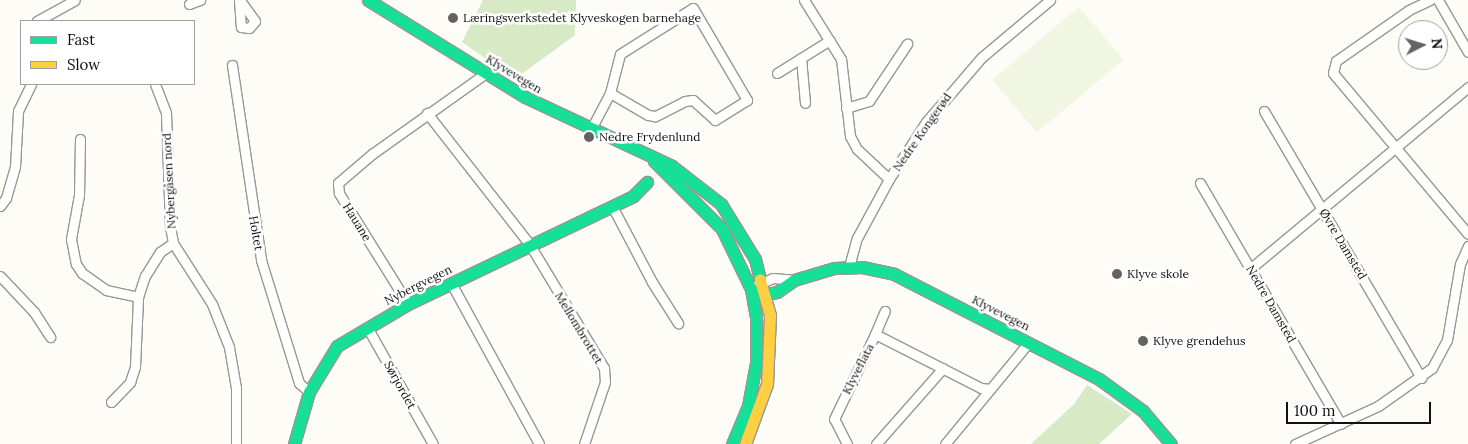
<!DOCTYPE html>
<meta charset="utf-8">
<style>
body{margin:0}
#map{position:relative;width:1468px;height:444px;overflow:hidden;background:#fdfcf7;font-family:Lora,serif}
div>[style]{position:absolute}
[style*='--x']{left:calc(var(--x)*1px);top:calc(var(--y)*1px);width:calc(var(--w)*1px);rotate:calc(var(--a)*1deg)}
.forest>*{inset:0;background:#d8eac5}
.pitch>*{inset:0;background:#f0f6e1;transform-origin:0 0}
.roads{filter:drop-shadow(1px 0 #979795) drop-shadow(-1px 0 #979795) drop-shadow(0 1px #979795) drop-shadow(0 -1px #979795)}
.street>*{height:9px;margin:-4.5px;padding:0 4.5px;transform-origin:4.5px;border-radius:4.5px;background:#fffffe}
.fast>*{height:11px;margin:-5.5px;padding:0 5.5px;transform-origin:5.5px;border-radius:5.5px;background:#16e098}
.slow>*{height:11px;margin:-5.5px;padding:0 5.5px;transform-origin:5.5px;border-radius:5.5px;background:#ffcf43}
.dots>*{width:14px;height:14px;translate:-50% -50%;box-sizing:border-box;border:2px solid #fff;border-radius:50%}
span{translate:-50% -50%;white-space:nowrap;text-align:center;line-height:1.15;-webkit-text-stroke:5px #fff;paint-order:stroke}
.poi-label{font-size:12px;color:#111}
.left{translate:0 -50%;text-align:left}
.street-label{font-size:12px;color:#111}
.legend{position:absolute;left:20px;top:20px;width:175px;height:65px;box-sizing:border-box;background:#fff;border:1px solid #a0a0a0;margin:0;padding:6px 9px;list-style:none;font-size:15px;color:#111}
.legend li{display:flex;align-items:center;gap:10px;height:25px}
.legend b{width:25px;border:1px solid #a0a0a0}
.north{position:absolute;left:1398px;top:20px;width:50px;height:50px;box-sizing:border-box;background:#fff;border:1px solid #a0a0a0;border-radius:50%;rotate:85deg;font-size:14px;font-weight:700;line-height:20px;text-align:center;color:#111}
.north::after{content:'';display:block;margin:auto;width:18px;height:22px;background:#646362;clip-path:polygon(50% 0,100% 100%,50% 72%,0 100%)}
.scale{position:absolute;left:1286px;top:402px;width:145px;height:22px;box-sizing:border-box;border:2px solid #111;border-top:0;padding-left:6px;font-size:15px;line-height:18px;white-space:nowrap;color:#111;-webkit-text-stroke:4px #fff;paint-order:stroke}
</style>
<div id="map">
<div class="forest">
<div style="clip-path:polygon(483px 0,576px 0,575px 35px,515px 79px,462px 42px)"></div>
<div style="clip-path:polygon(1087px 385px,1132px 414px,1099px 444px,1031px 444px,1074px 404px)"></div>
</div>
<div class="pitch">
<div style="left:1079px;top:7px;width:69px;height:113px;rotate:50deg"></div>
</div>
<div class="roads">
<div class="street">
<div style="--x:239;--y:0;--w:27;--a:86"></div>
<div style="--x:241;--y:27;--w:8;--a:7"></div>
<div style="--x:249;--y:28;--w:9;--a:-49"></div>
<div style="--x:255;--y:21;--w:26;--a:-126"></div>
<div style="--x:804;--y:0;--w:70;--a:57.9"></div>
<div style="--x:841;--y:59;--w:78;--a:83.3"></div>
<div style="--x:850;--y:136;--w:15;--a:62"></div>
<div style="--x:857;--y:149;--w:44;--a:43.2"></div>
<div style="--x:1430;--y:0;--w:23;--a:155"></div>
<div style="--x:1409;--y:10;--w:89;--a:145.1"></div>
<div style="--x:1336;--y:61;--w:12;--a:104"></div>
<div style="--x:1333;--y:73;--w:210;--a:50"></div>
<div style="--x:1438;--y:0;--w:60;--a:60"></div>
<div style="--x:189;--y:4;--w:12;--a:-20"></div>
<div style="--x:37;--y:21;--w:43;--a:-28.9"></div>
<div style="--x:801;--y:58;--w:45;--a:84.9"></div>
<div style="--x:232;--y:65;--w:197;--a:81.5"></div>
<div style="--x:261;--y:260;--w:129;--a:72.8"></div>
<div style="--x:299;--y:383;--w:13;--a:42"></div>
<div style="--x:777;--y:73;--w:62;--a:-31.9"></div>
<div style="--x:155;--y:84;--w:31;--a:69"></div>
<div style="--x:166;--y:113;--w:114;--a:88"></div>
<div style="--x:170;--y:227;--w:16;--a:79"></div>
<div style="--x:173;--y:243;--w:72;--a:57.4"></div>
<div style="--x:212;--y:304;--w:46;--a:68.4"></div>
<div style="--x:229;--y:347;--w:42;--a:80.3"></div>
<div style="--x:236;--y:388;--w:56;--a:90"></div>
<div style="--x:846;--y:108;--w:24;--a:-17"></div>
<div style="--x:869;--y:101;--w:69;--a:-56.3"></div>
<div style="--x:1264;--y:111;--w:310;--a:59.5"></div>
<div style="--x:427;--y:113;--w:167;--a:52"></div>
<div style="--x:530;--y:245;--w:144;--a:59"></div>
<div style="--x:604;--y:368;--w:14;--a:86"></div>
<div style="--x:605;--y:382;--w:65;--a:108.7"></div>
<div style="--x:591;--y:129;--w:41;--a:-62.2"></div>
<div style="--x:610;--y:93;--w:40;--a:-75.6"></div>
<div style="--x:620;--y:54;--w:86;--a:-32.2"></div>
<div style="--x:693;--y:8;--w:107;--a:59.6"></div>
<div style="--x:747;--y:100;--w:38;--a:148"></div>
<div style="--x:715;--y:120;--w:30;--a:-138"></div>
<div style="--x:693;--y:100;--w:8;--a:173"></div>
<div style="--x:685;--y:101;--w:34;--a:153"></div>
<div style="--x:655;--y:116;--w:7;--a:-172"></div>
<div style="--x:648;--y:115;--w:44;--a:-149.9"></div>
<div style="--x:80;--y:139;--w:56;--a:91"></div>
<div style="--x:79;--y:195;--w:45;--a:100.3"></div>
<div style="--x:71;--y:239;--w:25;--a:79"></div>
<div style="--x:76;--y:264;--w:11;--a:56"></div>
<div style="--x:82;--y:273;--w:29;--a:35"></div>
<div style="--x:106;--y:290;--w:33;--a:12"></div>
<div style="--x:1200;--y:183;--w:279;--a:59.7"></div>
<div style="--x:0;--y:206;--w:10;--a:-53"></div>
<div style="--x:6;--y:198;--w:32;--a:-74"></div>
<div style="--x:15;--y:167;--w:56;--a:-86.9"></div>
<div style="--x:18;--y:111;--w:30;--a:-64"></div>
<div style="--x:612;--y:206;--w:86;--a:62.2"></div>
<div style="--x:652;--y:282;--w:49;--a:57.6"></div>
<div style="--x:849;--y:267;--w:30;--a:-75"></div>
<div style="--x:857;--y:238;--w:67;--a:-61.5"></div>
<div style="--x:889;--y:179;--w:68;--a:-57"></div>
<div style="--x:926;--y:122;--w:86;--a:-49.3"></div>
<div style="--x:982;--y:57;--w:89;--a:-40"></div>
<div style="--x:1251;--y:268;--w:283;--a:-39.8"></div>
<div style="--x:0;--y:276;--w:50;--a:46.6"></div>
<div style="--x:34;--y:312;--w:30;--a:57"></div>
<div style="--x:451;--y:283;--w:183;--a:61.3"></div>
<div style="--x:757;--y:285;--w:17;--a:-24"></div>
<div style="--x:773;--y:278;--w:21;--a:5"></div>
<div style="--x:408;--y:304;--w:131;--a:-121.9"></div>
<div style="--x:339;--y:193;--w:10;--a:-96"></div>
<div style="--x:338;--y:183;--w:45;--a:-40.5"></div>
<div style="--x:372;--y:154;--w:140;--a:-35.4"></div>
<div style="--x:367;--y:327;--w:134;--a:60.6"></div>
<div style="--x:875;--y:334;--w:25;--a:-67"></div>
<div style="--x:111;--y:402;--w:28;--a:-46"></div>
<div style="--x:130;--y:382;--w:16;--a:-72"></div>
<div style="--x:135;--y:367;--w:70;--a:-87.5"></div>
<div style="--x:138;--y:297;--w:22;--a:-72"></div>
<div style="--x:145;--y:276;--w:28;--a:-58"></div>
<div style="--x:160;--y:252;--w:16;--a:-35"></div>
<div style="--x:847;--y:444;--w:28;--a:-117"></div>
<div style="--x:834;--y:419;--w:94;--a:-64.2"></div>
<div style="--x:875;--y:334;--w:119;--a:27"></div>
<div style="--x:981;--y:388;--w:9;--a:6"></div>
<div style="--x:876;--y:444;--w:101;--a:-48.6"></div>
<div style="--x:945;--y:444;--w:132;--a:-50.5"></div>
<div style="--x:1295;--y:444;--w:91;--a:-24.6"></div>
<div style="--x:1378;--y:406;--w:66;--a:-35.1"></div>
<div style="--x:1432;--y:368;--w:32;--a:-62"></div>
<div style="--x:1447;--y:340;--w:77;--a:-80.3"></div>
<div style="--x:1460;--y:264;--w:20;--a:-66"></div>
</div>
<div class="fast">
<div style="--x:368;--y:0;--w:185;--a:31.7"></div>
<div style="--x:525;--y:97;--w:162;--a:25.1"></div>
<div style="--x:672;--y:166;--w:62;--a:37.8"></div>
<div style="--x:721;--y:204;--w:65;--a:58.3"></div>
<div style="--x:755;--y:259;--w:21;--a:76"></div>
<div style="--x:654;--y:161;--w:96;--a:45"></div>
<div style="--x:722;--y:229;--w:67;--a:64.2"></div>
<div style="--x:751;--y:289;--w:27;--a:80"></div>
<div style="--x:756;--y:316;--w:47;--a:90"></div>
<div style="--x:756;--y:363;--w:44;--a:100.5"></div>
<div style="--x:748;--y:406;--w:41;--a:112.8"></div>
<div style="--x:751;--y:289;--w:16;--a:18"></div>
<div style="--x:766;--y:294;--w:11;--a:-10"></div>
<div style="--x:777;--y:292;--w:21;--a:-35"></div>
<div style="--x:794;--y:280;--w:42;--a:-16.7"></div>
<div style="--x:834;--y:268;--w:28;--a:-2"></div>
<div style="--x:862;--y:267;--w:33;--a:12"></div>
<div style="--x:894;--y:274;--w:230;--a:27.1"></div>
<div style="--x:1099;--y:379;--w:54;--a:36"></div>
<div style="--x:1143;--y:411;--w:43;--a:49.7"></div>
<div style="--x:294;--y:444;--w:54;--a:-73.9"></div>
<div style="--x:309;--y:392;--w:54;--a:-58.7"></div>
<div style="--x:337;--y:346;--w:82;--a:-30.6"></div>
<div style="--x:408;--y:304;--w:250;--a:-25.6"></div>
<div style="--x:633;--y:196;--w:20;--a:-45"></div>
</div>
<div class="slow">
<div style="--x:745;--y:444;--w:64;--a:-69.9"></div>
<div style="--x:767;--y:384;--w:69;--a:-87.5"></div>
<div style="--x:770;--y:315;--w:37;--a:-106"></div>
</div>
</div>
<div class="dots">
<div style="left:453px;top:18px;background:#646362"></div>
<div style="left:589px;top:137px;background:#646362"></div>
<div style="left:1117px;top:274px;background:#646362"></div>
<div style="left:1143px;top:341px;background:#646362"></div>
</div>
<div class="poi-label">
<span class="left" style="left:463px;top:18px">Læringsverkstedet Klyveskogen barnehage</span>
<span class="left" style="left:599px;top:137px">Nedre Frydenlund</span>
<span class="left" style="left:1127px;top:274px">Klyve skole</span>
<span class="left" style="left:1153px;top:341px">Klyve grendehus</span>
</div>
<div class="street-label">
<span style="left:514px;top:74px;rotate:31deg">Klyvevegen</span>
<span style="left:922px;top:132px;rotate:-55deg">Nedre Kongerød</span>
<span style="left:169px;top:181px;rotate:-93deg">Nybergåsen nord</span>
<span style="left:357px;top:222px;rotate:58deg">Hauane</span>
<span style="left:256px;top:233px;rotate:80deg">Holtet</span>
<span style="left:1343px;top:244px;rotate:59deg">Øvre Damsted</span>
<span style="left:418px;top:285px;rotate:-27deg">Nybergvegen</span>
<span style="left:1271px;top:304px;rotate:60deg">Nedre Damsted</span>
<span style="left:1001px;top:313px;rotate:27deg">Klyvevegen</span>
<span style="left:579px;top:328px;rotate:59deg">Mellombrottet</span>
<span style="left:858px;top:369px;rotate:-63deg">Klyveflata</span>
<span style="left:400px;top:385px;rotate:61deg">Sørjordet</span>
</div>
<ul class="legend">
<li><b style="height:6px;background:#16e098"></b>Fast</li>
<li><b style="height:6px;background:#ffcf43"></b>Slow</li>
</ul>
<div class="north">N</div>
<div class="scale">100 m</div>
</div>
